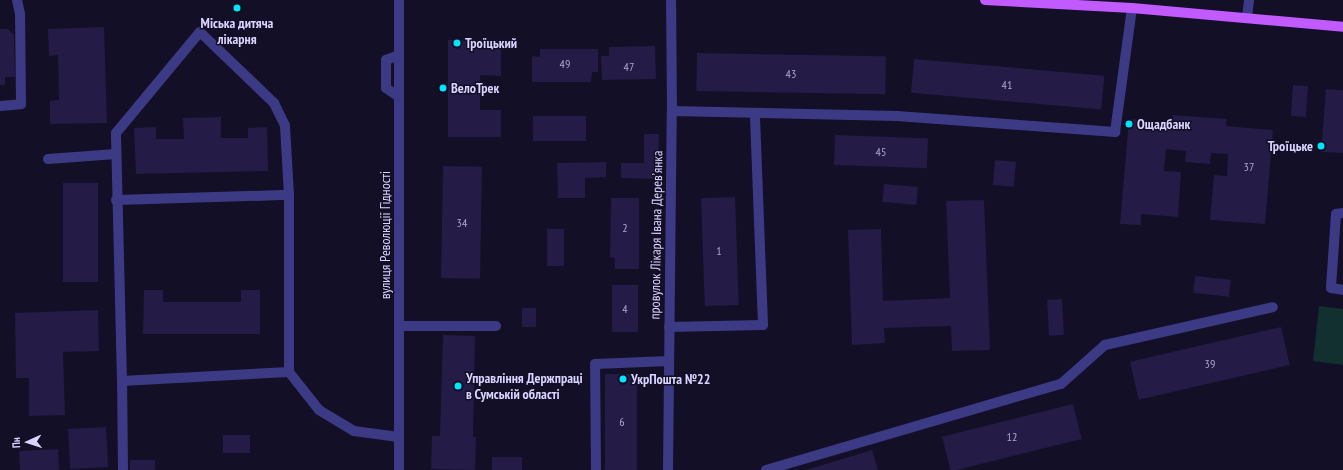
<!DOCTYPE html>
<meta charset="utf-8">
<style>
body{margin:0}
#map{position:relative;width:1343px;height:470px;overflow:hidden;background:#130f26;font-family:"PT Sans Narrow",sans-serif}
div>[style]{position:absolute}
[style*='--x']{left:calc(var(--x)*1px);top:calc(var(--y)*1px);width:calc(var(--w)*1px);rotate:calc(var(--a)*1deg)}
.green>*{inset:0;background:#12302f}
.building>*{inset:0;background:#241b47;transform-origin:0 0}
.minor>*{height:10px;margin:-5px;padding:0 5px;transform-origin:5px;border-radius:5px;background:#3d3a85}
.major>*{height:10px;margin:-5px;padding:0 5px;transform-origin:5px;border-radius:5px;background:#c25bff}
.dots>*{width:11px;height:11px;translate:-50% -50%;box-sizing:border-box;border:2px solid #130f26;border-radius:50%}
span{translate:-50% -50%;white-space:nowrap;text-align:center;line-height:1.15;-webkit-text-stroke:3px #130f26;paint-order:stroke}
.number-label{font-size:12px;color:#aca6d1}
.number-label span{-webkit-text-stroke-width:0}
.poi-label{font-size:14px;color:#d9d4ff;font-weight:700}
.left{translate:0 -50%;text-align:left}
.right{translate:-100% -50%;text-align:right}
.street-label{font-size:14px;color:#d9d4ff}
.north{position:absolute;left:8px;top:422px;width:40px;height:40px;-webkit-text-stroke:3px #130f26;paint-order:stroke;rotate:267deg;font-size:11px;font-weight:700;line-height:16px;text-align:center;color:#d9d4ff}
.north::after{content:'';display:block;margin:auto;width:14px;height:18px;background:#d9d4ff;clip-path:polygon(50% 0,100% 100%,50% 72%,0 100%)}
</style>
<div id="map">
<div class="green">
<div style="clip-path:polygon(1319px 306px,1343px 309px,1343px 365px,1313px 361px)"></div>
</div>
<div class="building">
<div style="clip-path:polygon(104px 27px,107px 123px,50px 124px,50px 101px,59px 100px,58px 55px,49px 56px,48px 29px)"></div>
<div style="clip-path:polygon(0 29px,8px 29px,14px 35px,15px 77px,5px 77px,5px 85px,0 85px)"></div>
<div style="clip-path:polygon(448px 40px,501px 40px,501px 76px,480px 75px,480px 110px,501px 110px,501px 137px,448px 137px)"></div>
<div style="clip-path:polygon(655px 46px,656px 79px,602px 80px,601px 56px,609px 56px,609px 47px)"></div>
<div style="clip-path:polygon(540px 49px,598px 49px,598px 72px,592px 72px,591px 82px,532px 82px,532px 56px,540px 57px)"></div>
<div style="left:697px;top:53px;width:189px;height:38px;rotate:1deg"></div>
<div style="left:914px;top:59px;width:191px;height:34px;rotate:5deg"></div>
<div style="left:1293px;top:85px;width:15px;height:31px;rotate:4deg"></div>
<div style="clip-path:polygon(1326px 89px,1343px 90px,1343px 153px,1321px 152px)"></div>
<div style="clip-path:polygon(1172px 115px,1227px 119px,1226px 126px,1273px 130px,1265px 224px,1210px 220px,1214px 175px,1227px 176px,1228px 154px,1211px 153px,1210px 164px,1185px 162px,1186px 151px,1166px 149px,1164px 171px,1181px 172px,1178px 217px,1141px 214px,1141px 225px,1120px 224px,1129px 119px,1171px 122px)"></div>
<div style="left:586px;top:116px;width:25px;height:53px;rotate:90deg"></div>
<div style="clip-path:polygon(221px 117px,221px 138px,248px 138px,248px 128px,267px 127px,268px 171px,136px 174px,134px 128px,156px 127px,156px 139px,184px 139px,183px 118px)"></div>
<div style="clip-path:polygon(644px 134px,659px 134px,658px 179px,621px 178px,621px 163px,644px 163px)"></div>
<div style="left:835px;top:135px;width:93px;height:30px;rotate:2deg"></div>
<div style="left:995px;top:160px;width:21px;height:25px;rotate:5deg"></div>
<div style="clip-path:polygon(606px 162px,606px 177px,585px 178px,585px 198px,558px 198px,557px 163px)"></div>
<div style="left:443px;top:166px;width:39px;height:112px;rotate:1deg"></div>
<div style="left:63px;top:183px;width:35px;height:99px"></div>
<div style="left:884px;top:184px;width:34px;height:18px;rotate:5deg"></div>
<div style="left:735px;top:197px;width:108px;height:34px;rotate:88deg"></div>
<div style="clip-path:polygon(611px 198px,639px 198px,639px 269px,615px 269px,615px 258px,610px 257px)"></div>
<div style="clip-path:polygon(984px 200px,990px 350px,952px 351px,951px 326px,884px 328px,885px 343px,852px 345px,848px 230px,881px 229px,883px 301px,950px 298px,946px 201px)"></div>
<div style="left:547px;top:229px;width:17px;height:37px"></div>
<div style="left:1195px;top:276px;width:36px;height:17px;rotate:6deg"></div>
<div style="left:638px;top:285px;width:47px;height:26px;rotate:90deg"></div>
<div style="clip-path:polygon(144px 290px,163px 290px,163px 302px,241px 302px,241px 290px,260px 290px,260px 334px,143px 334px)"></div>
<div style="left:1062px;top:299px;width:36px;height:15px;rotate:87deg"></div>
<div style="left:522px;top:308px;width:14px;height:19px"></div>
<div style="clip-path:polygon(98px 310px,99px 351px,63px 352px,65px 415px,29px 416px,29px 378px,16px 378px,15px 313px)"></div>
<div style="left:1281px;top:327px;width:39px;height:155px;rotate:77deg"></div>
<div style="clip-path:polygon(443px 335px,475px 336px,473px 437px,476px 437px,475px 470px,431px 469px,432px 436px,440px 436px)"></div>
<div style="left:605px;top:374px;width:32px;height:96px"></div>
<div style="left:1073px;top:404px;width:36px;height:135px;rotate:76deg"></div>
<div style="left:106px;top:427px;width:40px;height:38px;rotate:87deg"></div>
<div style="left:223px;top:435px;width:27px;height:18px"></div>
<div style="left:58px;top:449px;width:21px;height:39px;rotate:87deg"></div>
<div style="clip-path:polygon(872px 450px,878px 470px,806px 470px)"></div>
<div style="left:492px;top:457px;width:30px;height:13px"></div>
<div style="left:130px;top:460px;width:25px;height:10px"></div>
</div>
<div class="minor">
<div style="--x:399;--y:0;--w:470;--a:90"></div>
<div style="--x:1247;--y:17;--w:17;--a:-83"></div>
<div style="--x:399;--y:97;--w:16;--a:-145"></div>
<div style="--x:386;--y:88;--w:28;--a:-90"></div>
<div style="--x:386;--y:60;--w:14;--a:-21"></div>
<div style="--x:0;--y:106;--w:21;--a:-5"></div>
<div style="--x:21;--y:104;--w:90;--a:-90.6"></div>
<div style="--x:20;--y:14;--w:14;--a:-102"></div>
<div style="--x:672;--y:111;--w:225;--a:1.3"></div>
<div style="--x:897;--y:116;--w:219;--a:4.2"></div>
<div style="--x:1115;--y:132;--w:125;--a:-82.2"></div>
<div style="--x:48;--y:159;--w:68;--a:-4.2"></div>
<div style="--x:116;--y:200;--w:173;--a:-1.7"></div>
<div style="--x:1343;--y:213;--w:7;--a:172"></div>
<div style="--x:1336;--y:214;--w:74;--a:93.9"></div>
<div style="--x:1331;--y:288;--w:12;--a:9"></div>
<div style="--x:399;--y:326;--w:97;--a:0"></div>
<div style="--x:669;--y:327;--w:94;--a:-1.2"></div>
<div style="--x:763;--y:325;--w:211;--a:-92.2"></div>
<div style="--x:122;--y:381;--w:248;--a:-91.4"></div>
<div style="--x:116;--y:133;--w:131;--a:-50.3"></div>
<div style="--x:200;--y:32;--w:103;--a:43.8"></div>
<div style="--x:274;--y:103;--w:25;--a:64"></div>
<div style="--x:285;--y:126;--w:69;--a:86.7"></div>
<div style="--x:289;--y:195;--w:177;--a:90"></div>
<div style="--x:123;--y:470;--w:89;--a:-90.6"></div>
<div style="--x:122;--y:381;--w:167;--a:-3.1"></div>
<div style="--x:289;--y:372;--w:48;--a:51.7"></div>
<div style="--x:319;--y:410;--w:41;--a:31"></div>
<div style="--x:354;--y:431;--w:45;--a:7.6"></div>
<div style="--x:596;--y:470;--w:106;--a:-90.5"></div>
<div style="--x:595;--y:364;--w:74;--a:-2.3"></div>
<div style="--x:668;--y:470;--w:359;--a:-89.4"></div>
<div style="--x:672;--y:111;--w:111;--a:-90.5"></div>
<div style="--x:766;--y:470;--w:307;--a:-16.3"></div>
<div style="--x:1061;--y:384;--w:59;--a:-41.6"></div>
<div style="--x:1105;--y:345;--w:172;--a:-12.7"></div>
</div>
<div class="major">
<div style="--x:985;--y:0;--w:147;--a:3.1"></div>
<div style="--x:1132;--y:8;--w:212;--a:5.1"></div>
</div>
<div class="dots">
<div style="left:237px;top:8px;background:#00e5ff"></div>
<div style="left:457px;top:43px;background:#00e5ff"></div>
<div style="left:443px;top:88px;background:#00e5ff"></div>
<div style="left:1129px;top:124px;background:#00e5ff"></div>
<div style="left:1321px;top:146px;background:#00e5ff"></div>
<div style="left:623px;top:379px;background:#00e5ff"></div>
<div style="left:458px;top:386px;background:#00e5ff"></div>
</div>
<div class="number-label">
<span style="left:565px;top:64px">49</span>
<span style="left:629px;top:67px">47</span>
<span style="left:791px;top:74px">43</span>
<span style="left:1007px;top:85px">41</span>
<span style="left:881px;top:152px">45</span>
<span style="left:1249px;top:167px">37</span>
<span style="left:462px;top:223px">34</span>
<span style="left:625px;top:228px">2</span>
<span style="left:719px;top:251px">1</span>
<span style="left:625px;top:309px">4</span>
<span style="left:1210px;top:364px">39</span>
<span style="left:622px;top:422px">6</span>
<span style="left:1012px;top:437px">12</span>
</div>
<div class="poi-label">
<span style="left:237px;top:31px">Міська дитяча<br>лікарня</span>
<span class="left" style="left:465px;top:43px">Троїцький</span>
<span class="left" style="left:451px;top:88px">ВелоТрек</span>
<span class="left" style="left:1137px;top:124px">Ощадбанк</span>
<span class="right" style="left:1313px;top:146px">Троїцьке</span>
<span class="left" style="left:466px;top:386px">Управління Держпраці<br>в Сумській області</span>
<span class="left" style="left:631px;top:379px">УкрПошта №22</span>
</div>
<div class="street-label">
<span style="left:385px;top:235px;rotate:-90deg">вулиця Революції Гідності</span>
<span style="left:656px;top:235px;rotate:-89deg">провулок Лікаря Івана Деревʼянка</span>
</div>
<div class="north">Пн</div>
</div>
